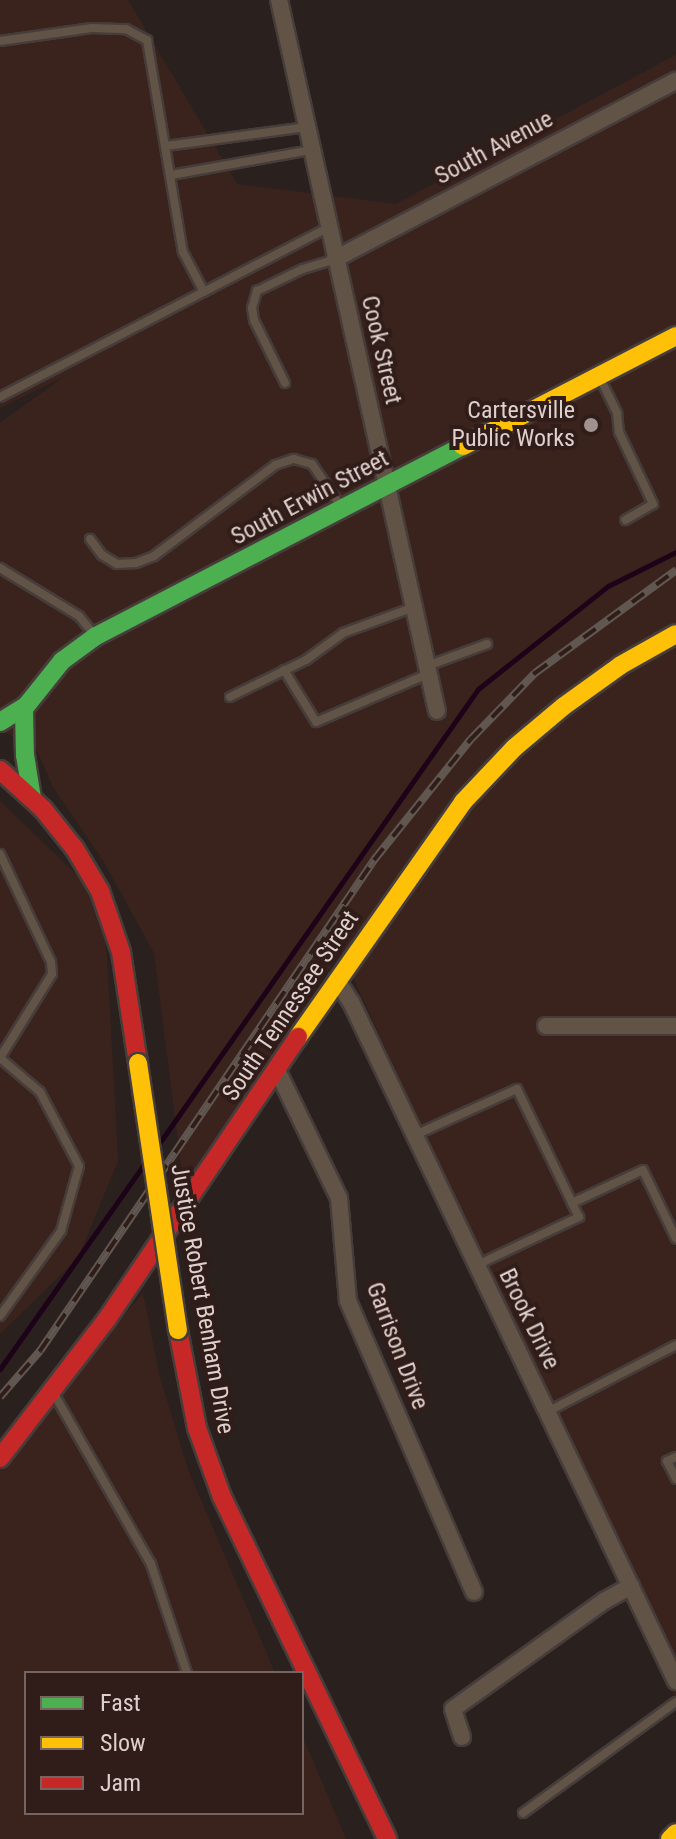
<!DOCTYPE html>
<style>
body{margin:0}
#map{position:relative;width:676px;height:1839px;overflow:hidden;background:#2a201e;font-family:"Roboto Condensed",sans-serif}
div>[style]{position:absolute}
[style*='--x']{left:calc(var(--x)*1px);top:calc(var(--y)*1px);width:calc(var(--w)*1px);rotate:calc(var(--a)*1deg)}
.built>*{inset:0;background:#3b231d}
.stream>*{height:5px;margin:-2.5px;padding:0 2.5px;transform-origin:2.5px;border-radius:2.5px;background:#1d0318}
.roads{filter:drop-shadow(2px 0 #463d3b) drop-shadow(-2px 0 #463d3b) drop-shadow(0 2px #463d3b) drop-shadow(0 -2px #463d3b)}
.lane>*{height:8px;margin:-4px;padding:0 4px;transform-origin:4px;border-radius:4px;background:#625347}
.street>*{height:16px;margin:-8px;padding:0 8px;transform-origin:8px;border-radius:8px;background:#625347}
.fast>*{height:18px;margin:-9px;padding:0 9px;transform-origin:9px;border-radius:9px;background:#4caf50}
.slow>*{height:18px;margin:-9px;padding:0 9px;transform-origin:9px;border-radius:9px;background:#ffc107}
.jam>*{height:18px;margin:-9px;padding:0 9px;transform-origin:9px;border-radius:9px;background:#c62828}
.rail>*{height:8px;margin-top:-4px;transform-origin:0;background:repeating-linear-gradient(90deg,#301c18 0 15px,#615751 0 30px);box-sizing:border-box;border-block:2px solid #615751}
.bridges{filter:drop-shadow(2px 0 #463d3b) drop-shadow(-2px 0 #463d3b) drop-shadow(0 2px #463d3b) drop-shadow(0 -2px #463d3b)}
.slow-bridge>*{height:18px;margin:-9px;padding:0 9px;transform-origin:9px;border-radius:9px;background:#ffc107}
.dots>*{width:22px;height:22px;translate:-50% -50%;box-sizing:border-box;border:4px solid #301c18;border-radius:50%}
span{translate:-50% -50%;white-space:nowrap;text-align:center;line-height:1.15;-webkit-text-stroke:8px #301c18;paint-order:stroke}
.street-label{font-size:24px;color:#ded0cc}
.poi-label{font-size:24px;color:#ded0cc}
.right{translate:-100% -50%;text-align:right}
.legend{position:absolute;left:24px;top:1671px;width:280px;height:144px;box-sizing:border-box;background:#301c18;border:2px solid #766460;margin:0;padding:10px 14px;list-style:none;font-size:24px;color:#ded0cc}
.legend li{display:flex;align-items:center;gap:16px;height:40px}
.legend b{width:40px;border:2px solid #766460}
</style>
<div id="map">
<div class="built">
<div style="clip-path:polygon(0 0,128px 0,237px 184px,396px 204px,676px 55px,676px 1700px,631px 1586px,341px 951px,184px 1187px,154px 953px,104px 862px,53px 787px,37px 751px,0 729px,0 423px,65px 376px,0 408px)"></div>
<div style="clip-path:polygon(0 801px,104px 901px,118px 1161px,78px 1258px,0 1334px)"></div>
<div style="clip-path:polygon(143px 1293px,159px 1374px,188px 1470px,275px 1673px,26px 1673px,26px 1813px,302px 1813px,302px 1735px,346px 1839px,0 1839px,0 1459px)"></div>
</div>
<div class="stream">
<div style="--x:158;--y:1145;--w:557;--a:-54.94"></div>
<div style="--x:478;--y:689;--w:166;--a:-38.4"></div>
<div style="--x:608;--y:586;--w:76;--a:-26.6"></div>
<div style="--x:0;--y:1369;--w:252;--a:-54.9"></div>
</div>
<div class="roads">
<div class="lane">
<div style="--x:0;--y:41;--w:93;--a:-8"></div>
<div style="--x:92;--y:28;--w:34;--a:2"></div>
<div style="--x:126;--y:29;--w:24;--a:28"></div>
<div style="--x:147;--y:40;--w:215;--a:80.4"></div>
<div style="--x:183;--y:252;--w:45;--a:62.3"></div>
<div style="--x:166;--y:146;--w:142;--a:-7.7"></div>
<div style="--x:171;--y:175;--w:143;--a:-10.1"></div>
<div style="--x:601;--y:380;--w:37;--a:64"></div>
<div style="--x:617;--y:413;--w:19;--a:84"></div>
<div style="--x:619;--y:432;--w:80;--a:64.7"></div>
<div style="--x:653;--y:504;--w:32;--a:150"></div>
<div style="--x:285;--y:383;--w:70;--a:-116.2"></div>
<div style="--x:254;--y:320;--w:12;--a:-99"></div>
<div style="--x:252;--y:308;--w:18;--a:-74"></div>
<div style="--x:257;--y:291;--w:51;--a:-25.6"></div>
<div style="--x:303;--y:269;--w:34;--a:-17"></div>
<div style="--x:0;--y:397;--w:369;--a:-27.3"></div>
<div style="--x:90;--y:539;--w:20;--a:53"></div>
<div style="--x:102;--y:555;--w:17;--a:31"></div>
<div style="--x:117;--y:564;--w:19;--a:-3"></div>
<div style="--x:136;--y:563;--w:19;--a:-21"></div>
<div style="--x:154;--y:556;--w:151;--a:-36.9"></div>
<div style="--x:275;--y:465;--w:20;--a:-18"></div>
<div style="--x:294;--y:459;--w:19;--a:16"></div>
<div style="--x:312;--y:464;--w:53;--a:55.7"></div>
<div style="--x:0;--y:568;--w:92;--a:31.3"></div>
<div style="--x:79;--y:616;--w:22;--a:51"></div>
<div style="--x:427;--y:666;--w:64;--a:-20.1"></div>
<div style="--x:284;--y:670;--w:61;--a:58.4"></div>
<div style="--x:316;--y:722;--w:122;--a:-23.2"></div>
<div style="--x:230;--y:697;--w:85;--a:-26"></div>
<div style="--x:306;--y:660;--w:46;--a:-36.1"></div>
<div style="--x:343;--y:633;--w:76;--a:-20.1"></div>
<div style="--x:0;--y:854;--w:119;--a:64.7"></div>
<div style="--x:51;--y:962;--w:12;--a:85"></div>
<div style="--x:52;--y:974;--w:99;--a:121.8"></div>
<div style="--x:415;--y:1135;--w:112;--a:-24.3"></div>
<div style="--x:517;--y:1089;--w:127;--a:64.2"></div>
<div style="--x:477;--y:1265;--w:113;--a:-25.2"></div>
<div style="--x:579;--y:1217;--w:16;--a:-117"></div>
<div style="--x:572;--y:1203;--w:78;--a:-24.9"></div>
<div style="--x:643;--y:1170;--w:76;--a:64.4"></div>
<div style="--x:0;--y:1316;--w:105;--a:-54.3"></div>
<div style="--x:61;--y:1231;--w:67;--a:-74.5"></div>
<div style="--x:79;--y:1166;--w:84;--a:-117.8"></div>
<div style="--x:40;--y:1092;--w:52;--a:-139.6"></div>
<div style="--x:54;--y:1394;--w:196;--a:60.3"></div>
<div style="--x:151;--y:1564;--w:115;--a:71.7"></div>
<div style="--x:547;--y:1412;--w:145;--a:-27.4"></div>
<div style="--x:676;--y:1457;--w:10;--a:156"></div>
<div style="--x:667;--y:1461;--w:20;--a:63"></div>
<div style="--x:523;--y:1813;--w:189;--a:-36"></div>
</div>
<div class="street">
<div style="--x:279;--y:0;--w:728;--a:77.47"></div>
<div style="--x:335;--y:259;--w:385;--a:-27.6"></div>
<div style="--x:337;--y:980;--w:26;--a:58"></div>
<div style="--x:351;--y:1002;--w:753;--a:64.42"></div>
<div style="--x:546;--y:1026;--w:130;--a:0"></div>
<div style="--x:277;--y:1070;--w:142;--a:64.2"></div>
<div style="--x:339;--y:1198;--w:103;--a:85"></div>
<div style="--x:348;--y:1301;--w:317;--a:66.6"></div>
<div style="--x:462;--y:1737;--w:29;--a:-108"></div>
<div style="--x:453;--y:1709;--w:186;--a:-35.6"></div>
<div style="--x:604;--y:1601;--w:31;--a:-29"></div>
</div>
<div class="fast">
<div style="--x:24;--y:709;--w:46;--a:88.8"></div>
<div style="--x:25;--y:755;--w:44;--a:80.8"></div>
<div style="--x:0;--y:722;--w:31;--a:-32"></div>
<div style="--x:26;--y:706;--w:58;--a:-51.3"></div>
<div style="--x:62;--y:661;--w:42;--a:-36.3"></div>
<div style="--x:96;--y:636;--w:413;--a:-27.4"></div>
</div>
<div class="slow">
<div style="--x:463;--y:446;--w:240;--a:-27.3"></div>
<div style="--x:298;--y:1037;--w:287;--a:-54.9"></div>
<div style="--x:463;--y:802;--w:74;--a:-46.6"></div>
<div style="--x:514;--y:748;--w:65;--a:-40"></div>
<div style="--x:564;--y:706;--w:70;--a:-35.7"></div>
<div style="--x:621;--y:665;--w:63;--a:-29.4"></div>
<div style="--x:670;--y:1839;--w:8;--a:-45"></div>
</div>
<div class="jam">
<div style="--x:0;--y:770;--w:58;--a:42.2"></div>
<div style="--x:43;--y:809;--w:51;--a:51.3"></div>
<div style="--x:75;--y:849;--w:49;--a:59.2"></div>
<div style="--x:100;--y:891;--w:65;--a:71"></div>
<div style="--x:121;--y:952;--w:112;--a:81.3"></div>
<div style="--x:178;--y:1330;--w:100;--a:79"></div>
<div style="--x:197;--y:1428;--w:73;--a:70.1"></div>
<div style="--x:222;--y:1497;--w:380;--a:64.2"></div>
<div style="--x:0;--y:1458;--w:175;--a:-52.4"></div>
<div style="--x:107;--y:1319;--w:341;--a:-55.9"></div>
</div>
</div>
<div class="rail">
<div style="--x:0;--y:1397;--w:61;--a:-49"></div>
<div style="--x:40;--y:1351;--w:594;--a:-55.77"></div>
<div style="--x:374;--y:860;--w:155;--a:-51.3"></div>
<div style="--x:471;--y:739;--w:92;--a:-45.9"></div>
<div style="--x:535;--y:673;--w:175;--a:-36.1"></div>
</div>
<div class="bridges">
<div class="slow-bridge">
<div style="--x:138;--y:1063;--w:270;--a:81.5"></div>
</div>
</div>
<div class="dots">
<div style="left:591px;top:425px;background:#9f928f"></div>
</div>
<div class="street-label">
<span style="left:494px;top:148px;rotate:-28deg">South Avenue</span>
<span style="left:381px;top:350px;rotate:77deg">Cook Street</span>
<span style="left:310px;top:498px;rotate:-28deg">South Erwin Street</span>
<span style="left:291px;top:1006px;rotate:-56deg">South Tennessee Street</span>
<span style="left:202px;top:1299px;rotate:80deg">Justice Robert Benham Drive</span>
<span style="left:529px;top:1319px;rotate:64deg">Brook Drive</span>
<span style="left:397px;top:1346px;rotate:69deg">Garrison Drive</span>
</div>
<div class="poi-label">
<span class="right" style="left:575px;top:425px">Cartersville<br>Public Works</span>
</div>
<ul class="legend">
<li><b style="height:10px;background:#4caf50"></b>Fast</li>
<li><b style="height:10px;background:#ffc107"></b>Slow</li>
<li><b style="height:10px;background:#c62828"></b>Jam</li>
</ul>
</div>
